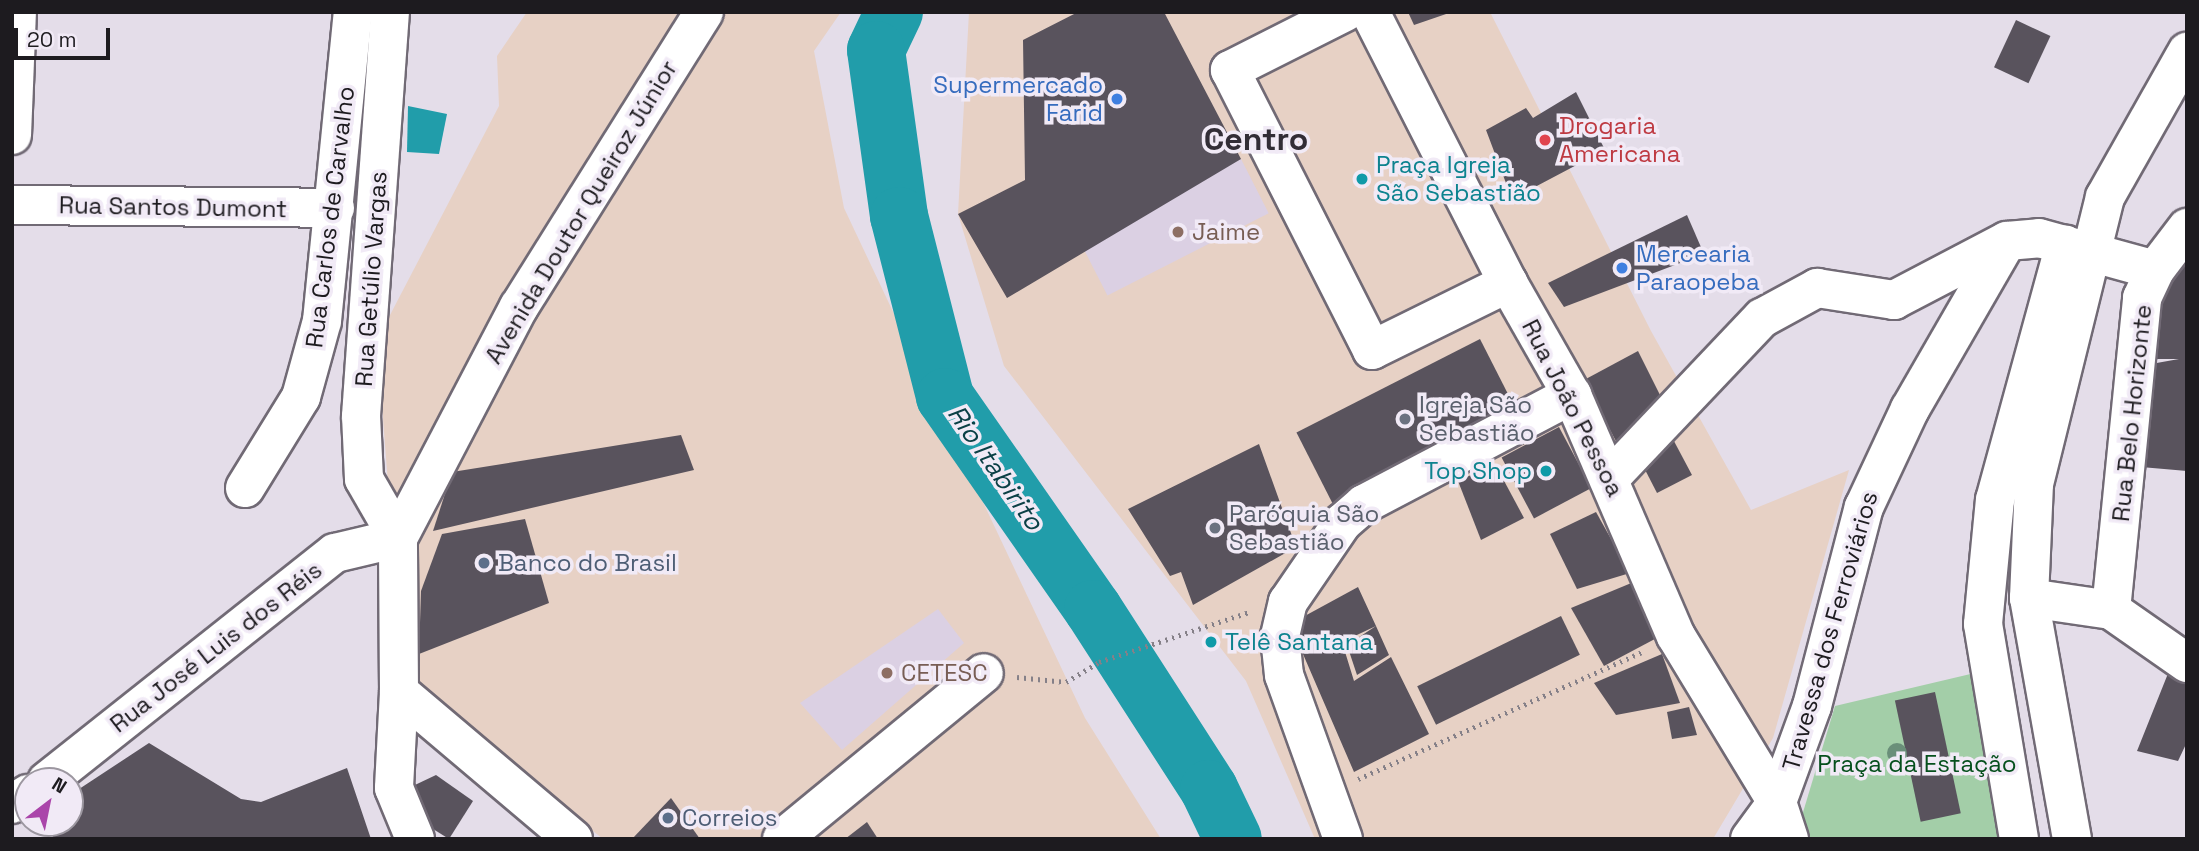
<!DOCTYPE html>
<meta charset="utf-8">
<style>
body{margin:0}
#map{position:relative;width:2199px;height:851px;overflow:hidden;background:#e4dde9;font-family:"Space Grotesk",sans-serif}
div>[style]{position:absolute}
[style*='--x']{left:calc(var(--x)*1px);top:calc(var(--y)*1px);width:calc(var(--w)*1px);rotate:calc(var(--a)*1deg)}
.commercial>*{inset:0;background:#e7d1c5}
.built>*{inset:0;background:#dbd0e3;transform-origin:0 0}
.green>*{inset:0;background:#a3cea8}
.water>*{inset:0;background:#219daa}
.river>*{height:58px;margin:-29px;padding:0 29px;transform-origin:29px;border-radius:29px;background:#219daa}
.building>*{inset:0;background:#59535d;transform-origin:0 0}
.path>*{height:4.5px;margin-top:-2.25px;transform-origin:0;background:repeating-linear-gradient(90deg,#858088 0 2px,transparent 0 7px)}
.roads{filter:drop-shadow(2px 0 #716a75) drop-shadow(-2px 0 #716a75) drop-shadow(0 2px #716a75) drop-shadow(0 -2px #716a75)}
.minor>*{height:38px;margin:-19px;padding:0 19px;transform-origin:19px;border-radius:19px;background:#fff}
.major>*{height:38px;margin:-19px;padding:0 19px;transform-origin:19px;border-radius:19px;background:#fff}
.trees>*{width:20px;height:20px;margin:-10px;border-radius:50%;background:#6a8f79}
.dots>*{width:19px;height:19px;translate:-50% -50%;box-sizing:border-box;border:4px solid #f1eaf6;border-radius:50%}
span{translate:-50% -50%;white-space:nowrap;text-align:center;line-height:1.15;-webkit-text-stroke:7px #f1eaf6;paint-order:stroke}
.shop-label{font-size:24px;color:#366cbe}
.right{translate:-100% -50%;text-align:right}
.left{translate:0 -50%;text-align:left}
.health-label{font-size:24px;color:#be3a42}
.culture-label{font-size:24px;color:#0d838f}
.street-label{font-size:24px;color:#1d1b1f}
.education-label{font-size:24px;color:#785e54}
.worship-label{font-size:24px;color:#5b616d}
.service-label{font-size:24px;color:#4e5e75}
.park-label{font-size:24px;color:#06501d}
.water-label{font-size:26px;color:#0b4046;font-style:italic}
.district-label{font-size:32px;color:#322d36;font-weight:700}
.frame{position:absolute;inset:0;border:14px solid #1d1b1f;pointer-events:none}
.north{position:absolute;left:14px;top:767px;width:70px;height:70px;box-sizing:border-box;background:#f1eaf6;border:2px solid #9c97a0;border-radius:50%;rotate:32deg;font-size:19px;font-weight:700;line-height:28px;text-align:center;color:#1d1b1f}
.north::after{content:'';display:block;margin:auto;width:24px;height:32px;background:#aa45aa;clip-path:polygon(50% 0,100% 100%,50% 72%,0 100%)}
.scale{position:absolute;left:14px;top:28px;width:96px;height:32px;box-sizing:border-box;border:4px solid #1d1b1f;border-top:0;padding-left:9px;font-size:21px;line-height:24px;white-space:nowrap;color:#1d1b1f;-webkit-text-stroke:5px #f1eaf6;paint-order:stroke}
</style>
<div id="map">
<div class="commercial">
<div style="clip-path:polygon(527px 12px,841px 12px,814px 51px,844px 208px,1085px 718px,1161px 839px,603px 839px,403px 680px,377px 340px,499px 106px,497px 56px)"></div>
<div style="clip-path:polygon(969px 12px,1490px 12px,1651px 331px,1751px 510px,1849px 470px,1773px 738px,1713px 839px,1315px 839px,1246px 681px,1004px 366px,958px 214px)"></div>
</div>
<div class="built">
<div style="left:1241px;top:159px;width:61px;height:181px;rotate:63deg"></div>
<div style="clip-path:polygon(938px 609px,964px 643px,842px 750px,800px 703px)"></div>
</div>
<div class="green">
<div style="clip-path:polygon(1979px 672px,2006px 839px,1808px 839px,1801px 819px,1835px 706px)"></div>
</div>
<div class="water">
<div style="clip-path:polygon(408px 106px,447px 114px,439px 154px,407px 152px)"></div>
</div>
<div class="river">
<div style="--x:894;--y:12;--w:42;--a:115.3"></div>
<div style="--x:876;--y:50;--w:168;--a:82.1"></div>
<div style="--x:899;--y:216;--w:187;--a:75.7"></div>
<div style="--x:945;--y:397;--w:259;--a:55.1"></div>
<div style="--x:1093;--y:609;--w:214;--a:57.2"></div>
<div style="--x:1209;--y:789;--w:55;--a:64.4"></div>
</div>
<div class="building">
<div style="clip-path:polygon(1078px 12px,1164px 12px,1241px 159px,1007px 298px,958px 214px,1025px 180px,1023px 40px)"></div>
<div style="clip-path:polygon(1408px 12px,1449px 12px,1449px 13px,1414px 25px)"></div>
<div style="left:2016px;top:20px;width:38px;height:52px;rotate:25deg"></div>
<div style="clip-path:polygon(1576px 92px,1605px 150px,1512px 199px,1486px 130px,1526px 108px,1533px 118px)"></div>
<div style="clip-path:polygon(1687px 215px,1704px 254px,1564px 307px,1548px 283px)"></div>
<div style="clip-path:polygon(2187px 253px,2187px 471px,2141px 467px,2151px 364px,2179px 359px,2156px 359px,2157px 292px)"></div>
<div style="left:1480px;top:339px;width:81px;height:206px;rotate:63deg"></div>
<div style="clip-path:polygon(1638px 351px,1660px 395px,1620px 449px,1584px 380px)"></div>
<div style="left:1559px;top:427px;width:69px;height:65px;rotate:62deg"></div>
<div style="clip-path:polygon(1667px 428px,1692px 475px,1657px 493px,1639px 458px)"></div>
<div style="clip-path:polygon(681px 435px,694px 470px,433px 531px,452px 472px)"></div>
<div style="clip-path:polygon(1259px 444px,1296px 547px,1193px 605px,1181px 572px,1170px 576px,1128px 509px)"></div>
<div style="clip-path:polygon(1495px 464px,1524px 518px,1481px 540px,1458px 481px)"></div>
<div style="clip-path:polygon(1596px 512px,1630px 573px,1577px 589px,1550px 534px)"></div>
<div style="clip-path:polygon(525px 519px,549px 603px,419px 654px,421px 591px,442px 534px)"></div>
<div style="clip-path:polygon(1641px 579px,1668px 632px,1604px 666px,1571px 608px)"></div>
<div style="clip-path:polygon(1358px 587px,1376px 626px,1389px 655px,1357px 675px,1347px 645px,1376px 626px,1342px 642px,1354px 681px,1391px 657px,1429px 734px,1354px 772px,1290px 624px)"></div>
<div style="left:1561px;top:616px;width:43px;height:160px;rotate:64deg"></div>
<div style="clip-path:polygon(1662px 654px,1680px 703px,1616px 715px,1594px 683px)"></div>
<div style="clip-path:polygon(2173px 661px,2187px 671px,2187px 742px,2178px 761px,2137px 751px)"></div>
<div style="left:1935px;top:692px;width:124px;height:41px;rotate:78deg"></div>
<div style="clip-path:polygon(1689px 707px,1697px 735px,1672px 739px,1667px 712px)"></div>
<div style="clip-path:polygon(149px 743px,241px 799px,261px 802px,347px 768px,371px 839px,53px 839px,51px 823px,70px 823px,70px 795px)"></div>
<div style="clip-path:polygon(436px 775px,473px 801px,449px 839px,414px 817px,398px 793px)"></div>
<div style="clip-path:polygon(671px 798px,700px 839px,632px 839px)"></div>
<div style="clip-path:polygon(867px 822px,878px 839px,845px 839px)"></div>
</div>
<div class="path">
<div style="--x:1017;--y:677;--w:49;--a:5.8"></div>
<div style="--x:1066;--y:682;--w:39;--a:-31"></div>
<div style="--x:1099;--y:662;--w:158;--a:-18.4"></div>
<div style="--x:1358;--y:779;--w:313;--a:-24.1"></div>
</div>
<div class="roads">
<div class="minor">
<div style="--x:1345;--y:12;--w:129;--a:153.2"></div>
<div style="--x:1230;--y:70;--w:314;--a:63.1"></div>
<div style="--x:1372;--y:350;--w:152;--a:-26.2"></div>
<div style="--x:12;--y:135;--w:123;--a:-87.7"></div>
<div style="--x:12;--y:205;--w:323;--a:0.5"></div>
<div style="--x:1610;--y:478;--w:221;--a:-46.5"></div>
<div style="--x:1762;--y:318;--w:63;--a:-28.6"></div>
<div style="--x:1817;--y:288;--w:78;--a:8.9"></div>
<div style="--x:1894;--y:300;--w:127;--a:-27.6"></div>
<div style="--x:2007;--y:241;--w:32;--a:-5"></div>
<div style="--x:2039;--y:238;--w:120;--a:15.4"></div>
<div style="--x:245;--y:488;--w:107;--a:-58.4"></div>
<div style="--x:301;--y:397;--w:79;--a:-74.6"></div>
<div style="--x:322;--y:321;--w:311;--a:-84.3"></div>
<div style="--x:2029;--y:598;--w:83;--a:8.3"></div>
<div style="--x:2111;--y:610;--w:93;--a:34.9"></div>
<div style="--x:2111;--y:610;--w:314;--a:-84.3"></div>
<div style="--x:2142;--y:298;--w:31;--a:-65"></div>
<div style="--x:2155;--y:270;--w:53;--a:-52.7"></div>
<div style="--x:399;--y:692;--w:96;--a:93"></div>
<div style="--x:394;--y:788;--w:55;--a:67.6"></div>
<div style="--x:47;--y:781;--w:367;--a:-38.4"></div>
<div style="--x:335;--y:553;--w:65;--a:-13.4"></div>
<div style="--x:398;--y:538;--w:68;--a:-120"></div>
<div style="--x:364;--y:479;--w:63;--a:-92.7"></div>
<div style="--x:361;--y:416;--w:405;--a:-85.9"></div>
<div style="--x:1777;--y:802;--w:102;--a:-70"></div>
<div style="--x:1812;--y:706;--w:206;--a:-75.4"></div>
<div style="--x:1864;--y:507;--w:108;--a:-64.9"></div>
<div style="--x:1910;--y:409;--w:194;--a:-60"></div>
<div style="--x:12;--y:804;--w:19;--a:-32"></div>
<div style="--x:782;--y:839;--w:261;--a:-39.4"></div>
<div style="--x:1343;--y:839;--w:174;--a:-109.8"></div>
<div style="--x:1284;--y:675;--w:39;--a:-96"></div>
<div style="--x:1280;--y:636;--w:35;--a:-77"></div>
<div style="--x:1288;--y:602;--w:96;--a:-55.6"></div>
<div style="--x:1342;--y:523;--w:29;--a:-41"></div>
<div style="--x:1364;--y:504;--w:235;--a:-27.7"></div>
<div style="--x:2019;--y:839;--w:218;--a:-99.5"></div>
<div style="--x:1983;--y:624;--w:125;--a:-84.5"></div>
<div style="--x:1995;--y:500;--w:265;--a:-74.7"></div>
<div style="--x:2072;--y:839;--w:245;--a:-100.1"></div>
<div style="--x:2029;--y:598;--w:114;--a:-87.5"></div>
<div style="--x:2034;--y:484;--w:296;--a:-76.1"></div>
<div style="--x:2105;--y:197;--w:167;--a:-60.5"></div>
</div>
<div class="major">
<div style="--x:1370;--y:12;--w:304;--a:63"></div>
<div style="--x:1508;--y:283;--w:129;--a:60.3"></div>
<div style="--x:1572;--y:395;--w:262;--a:66.7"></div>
<div style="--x:1676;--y:636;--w:194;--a:58.7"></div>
<div style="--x:1777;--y:802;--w:39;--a:72"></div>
<div style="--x:573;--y:839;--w:228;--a:-139.8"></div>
<div style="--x:399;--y:692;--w:154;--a:-90.4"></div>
<div style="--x:398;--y:538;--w:261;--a:-62.4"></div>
<div style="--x:519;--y:307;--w:348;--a:-57.9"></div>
<div style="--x:1750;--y:839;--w:46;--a:-53.9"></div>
</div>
</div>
<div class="trees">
<div style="left:1897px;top:753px"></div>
</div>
<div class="dots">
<div style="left:1117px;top:99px;background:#3f7fe0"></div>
<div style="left:1545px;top:140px;background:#e0444e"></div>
<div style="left:1362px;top:179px;background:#0f9aa8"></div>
<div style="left:1178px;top:232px;background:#8d6e63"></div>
<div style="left:1622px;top:268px;background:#3f7fe0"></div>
<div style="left:1405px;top:419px;background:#6b7280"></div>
<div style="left:1546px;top:471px;background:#0f9aa8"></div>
<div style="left:1215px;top:528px;background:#6b7280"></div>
<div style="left:484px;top:563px;background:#5c6f8a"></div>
<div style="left:1211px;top:642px;background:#0f9aa8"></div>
<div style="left:887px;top:673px;background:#8d6e63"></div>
<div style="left:668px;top:818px;background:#5c6f8a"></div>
</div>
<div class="shop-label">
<span class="right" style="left:1103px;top:99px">Supermercado<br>Farid</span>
<span class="left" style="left:1636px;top:268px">Mercearia<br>Paraopeba</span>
</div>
<div class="health-label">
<span class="left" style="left:1559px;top:140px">Drogaria<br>Americana</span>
</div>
<div class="culture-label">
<span class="left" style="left:1376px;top:179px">Praça Igreja<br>São Sebastião</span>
<span class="right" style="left:1532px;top:471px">Top Shop</span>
<span class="left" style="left:1225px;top:642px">Telê Santana</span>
</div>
<div class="street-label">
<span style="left:173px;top:207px;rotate:1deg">Rua Santos Dumont</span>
<span style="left:581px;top:212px;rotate:-59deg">Avenida Doutor Queiroz Júnior</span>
<span style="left:330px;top:217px;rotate:-83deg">Rua Carlos de Carvalho</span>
<span style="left:371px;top:279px;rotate:-86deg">Rua Getúlio Vargas</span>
<span style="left:1573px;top:408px;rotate:63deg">Rua João Pessoa</span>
<span style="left:2132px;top:413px;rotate:-84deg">Rua Belo Horizonte</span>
<span style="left:1830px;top:631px;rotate:-74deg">Travessa dos Ferroviários</span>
<span style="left:216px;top:647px;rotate:-38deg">Rua José Luis dos Réis</span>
</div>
<div class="education-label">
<span class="left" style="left:1192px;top:232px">Jaime</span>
<span class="left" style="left:901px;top:673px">CETESC</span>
</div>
<div class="worship-label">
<span class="left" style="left:1419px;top:419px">Igreja São<br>Sebastião</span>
<span class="left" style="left:1229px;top:528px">Paróquia São<br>Sebastião</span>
</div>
<div class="service-label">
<span class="left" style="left:498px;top:563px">Banco do Brasil</span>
<span class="left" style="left:682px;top:818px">Correios</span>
</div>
<div class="park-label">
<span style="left:1917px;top:764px">Praça da Estação</span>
</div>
<div class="water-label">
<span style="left:995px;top:468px;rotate:55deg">Rio Itabirito</span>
</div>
<div class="district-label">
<span style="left:1256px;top:139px">Centro</span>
</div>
<div class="frame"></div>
<div class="north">N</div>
<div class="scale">20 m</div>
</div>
